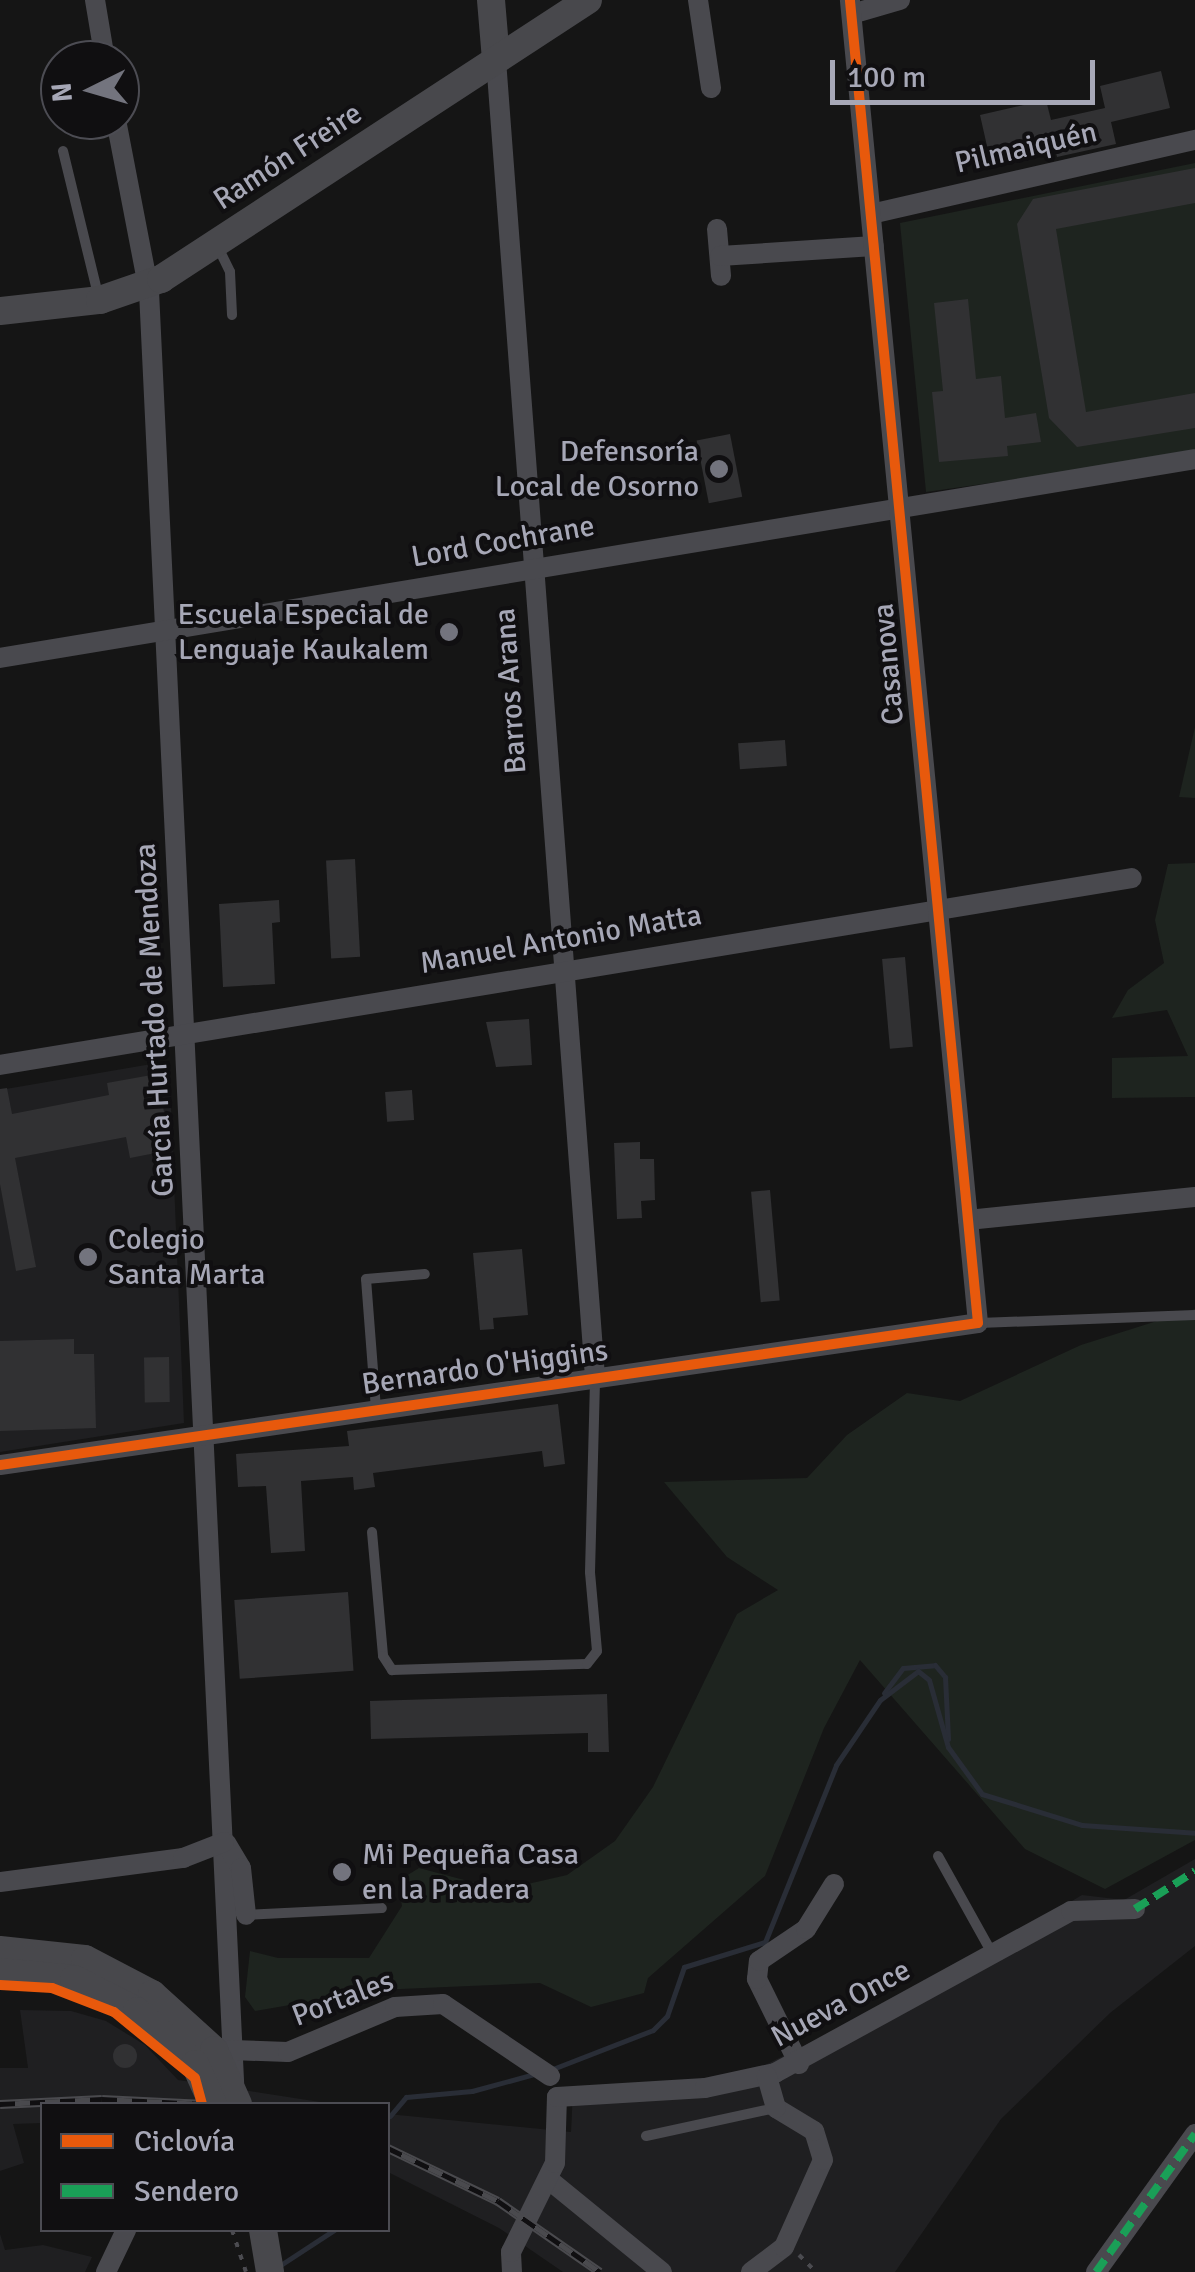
<!DOCTYPE html>
<meta charset="utf-8">
<style>
body{margin:0}
#map{position:relative;width:1195px;height:2272px;overflow:hidden;background:#151515;font-family:Signika,sans-serif}
div>[style]{position:absolute}
[style*='--x']{left:calc(var(--x)*1px);top:calc(var(--y)*1px);width:calc(var(--w)*1px);rotate:calc(var(--a)*1deg)}
.built>*{inset:0;background:#1f1f21}
.green>*{inset:0;background:#1e241f}
.stream>*{height:5px;margin:-2.5px;padding:0 2.5px;transform-origin:2.5px;border-radius:2.5px;background:#292d36}
.building>*{inset:0;background:#313133;transform-origin:0 0}
.round{border-radius:50%}
.path>*{height:4px;margin-top:-2px;transform-origin:0;background:repeating-linear-gradient(90deg,#4b4b50 0 5px,transparent 0 13px)}
.lane>*{height:10px;margin:-5px;padding:0 5px;transform-origin:5px;border-radius:5px;background:#49494e}
.street>*{height:20px;margin:-10px;padding:0 10px;transform-origin:10px;border-radius:10px;background:#49494e}
.secondary>*{height:28px;margin:-14px;padding:0 14px;transform-origin:14px;border-radius:14px;background:#48484c}
.rail>*{height:9px;margin-top:-4.5px;transform-origin:0;background:repeating-linear-gradient(90deg,#100f11 0 15px,#4a4a4e 0 30px);box-sizing:border-box;border-block:2px solid #4a4a4e}
.quiet>*{height:8px;margin-top:-4px;transform-origin:0;background:repeating-linear-gradient(90deg,#1a9f57 0 15px,transparent 0 23px)}
.cycleway>*{height:10px;margin:-5px;padding:0 5px;transform-origin:5px;border-radius:5px;background:#e8590c}
.dots>*{width:28px;height:28px;translate:-50% -50%;box-sizing:border-box;border:5px solid #100f11;border-radius:50%}
span{translate:-50% -50%;white-space:nowrap;text-align:center;line-height:1.15;-webkit-text-stroke:8px #100f11;paint-order:stroke}
.street-label{font-size:30px;color:#a6a7b6}
.poi-label{font-size:30px;color:#a6a7b6}
.right{translate:-100% -50%;text-align:right}
.left{translate:0 -50%;text-align:left}
.legend{position:absolute;left:40px;top:2102px;width:350px;height:130px;box-sizing:border-box;background:#100f11;border:2px solid #4c4c53;margin:0;padding:12px 18px;list-style:none;font-size:30px;color:#a6a7b6}
.legend li{display:flex;align-items:center;gap:20px;height:50px}
.legend b{width:50px;border:2px solid #4c4c53}
.north{position:absolute;left:40px;top:40px;width:100px;height:100px;box-sizing:border-box;background:#100f11;border:2px solid #4c4c53;border-radius:50%;rotate:265deg;font-size:28px;font-weight:700;line-height:40px;text-align:center;color:#a6a7b6}
.north::after{content:'';display:block;margin:auto;width:35px;height:45px;background:#73747e;clip-path:polygon(50% 0,100% 100%,50% 72%,0 100%)}
.scale{position:absolute;left:830px;top:60px;width:265px;height:45px;box-sizing:border-box;border:5px solid #a6a7b6;border-top:0;padding-left:12px;font-size:30px;line-height:35px;white-space:nowrap;color:#a6a7b6;-webkit-text-stroke:8px #100f11;paint-order:stroke}
</style>
<div id="map">
<div class="built">
<div style="clip-path:polygon(169px 1061px,184px 1423px,0 1452px,0 1090px)"></div>
<div style="clip-path:polygon(1195px 1859px,1195px 1946px,1110px 2013px,1001px 2119px,895px 2272px,563px 2272px,499px 2228px,388px 2172px,388px 2114px,571px 2132px,573px 2091px,681px 2083px,761px 2067px,948px 1974px,1082px 1895px,1124px 1900px)"></div>
<div style="clip-path:polygon(20px 2010px,71px 2011px,106px 2021px,145px 2045px,178px 2080px,333px 2104px,42px 2104px,42px 2123px,13px 2124px,24px 2163px,0 2171px,0 2068px,28px 2068px)"></div>
<div style="clip-path:polygon(0 2234px,5px 2250px,43px 2245px,92px 2257px,85px 2272px,0 2272px)"></div>
</div>
<div class="green">
<div style="clip-path:polygon(1195px 163px,1195px 454px,926px 492px,900px 223px)"></div>
<div style="clip-path:polygon(1195px 727px,1195px 798px,1179px 797px)"></div>
<div style="clip-path:polygon(1195px 863px,1195px 1097px,1112px 1098px,1112px 1058px,1188px 1056px,1167px 1010px,1112px 1018px,1128px 990px,1164px 963px,1155px 920px,1168px 864px)"></div>
<div style="clip-path:polygon(1195px 1309px,1195px 1840px,1105px 1889px,1025px 1849px,860px 1660px,824px 1728px,765px 1876px,648px 1978px,644px 1993px,591px 2007px,540px 1983px,377px 1990px,255px 2011px,245px 1997px,250px 1951px,278px 1958px,369px 1958px,402px 1906px,398px 1881px,419px 1868px,502px 1890px,567px 1875px,615px 1841px,653px 1787px,737px 1614px,778px 1590px,727px 1557px,664px 1482px,807px 1478px,847px 1435px,907px 1393px,960px 1401px,1081px 1345px)"></div>
</div>
<div class="stream">
<div style="--x:884;--y:1693;--w:31;--a:-53"></div>
<div style="--x:903;--y:1668;--w:32;--a:-5"></div>
<div style="--x:935;--y:1665;--w:16;--a:50"></div>
<div style="--x:945;--y:1677;--w:62;--a:87.2"></div>
<div style="--x:550;--y:2070;--w:110;--a:-21.2"></div>
<div style="--x:653;--y:2030;--w:20;--a:-45"></div>
<div style="--x:667;--y:2016;--w:52;--a:-70.9"></div>
<div style="--x:684;--y:1967;--w:85;--a:-17.2"></div>
<div style="--x:765;--y:1942;--w:191;--a:-68.1"></div>
<div style="--x:836;--y:1765;--w:78;--a:-55.9"></div>
<div style="--x:880;--y:1700;--w:48;--a:-37.3"></div>
<div style="--x:918;--y:1671;--w:14;--a:39"></div>
<div style="--x:929;--y:1680;--w:70;--a:74.2"></div>
<div style="--x:948;--y:1747;--w:58;--a:54.1"></div>
<div style="--x:982;--y:1794;--w:105;--a:17.2"></div>
<div style="--x:1082;--y:1825;--w:113;--a:4"></div>
<div style="--x:390;--y:2116;--w:25;--a:-50"></div>
<div style="--x:406;--y:2097;--w:66;--a:-5.2"></div>
<div style="--x:472;--y:2091;--w:64;--a:-15.3"></div>
<div style="--x:279;--y:2266;--w:66;--a:-33.2"></div>
</div>
<div class="building">
<div style="clip-path:polygon(1161px 71px,1170px 108px,1111px 122px,1116px 144px,1057px 157px,1053px 140px,989px 155px,980px 115px,1046px 100px,1051px 120px,1105px 108px,1100px 86px)"></div>
<div style="clip-path:polygon(1195px 168px,1195px 203px,1056px 229px,1086px 412px,1195px 393px,1195px 428px,1077px 447px,1049px 418px,1017px 224px,1033px 199px)"></div>
<div style="clip-path:polygon(968px 299px,976px 379px,1001px 376px,1005px 418px,1036px 413px,1041px 442px,1007px 446px,1008px 456px,939px 462px,932px 392px,943px 391px,934px 303px)"></div>
<div style="left:730px;top:434px;width:64px;height:34px;rotate:79deg"></div>
<div style="left:785px;top:740px;width:26px;height:47px;rotate:86deg"></div>
<div style="left:355px;top:859px;width:98px;height:29px;rotate:87deg"></div>
<div style="clip-path:polygon(279px 900px,280px 922px,272px 923px,275px 984px,223px 987px,219px 904px)"></div>
<div style="left:905px;top:957px;width:90px;height:23px;rotate:85deg"></div>
<div style="clip-path:polygon(529px 1019px,532px 1065px,496px 1067px,486px 1022px)"></div>
<div style="clip-path:polygon(157px 1074px,171px 1150px,130px 1158px,126px 1137px,15px 1158px,36px 1267px,16px 1271px,0 1184px,0 1089px,7px 1088px,12px 1114px,109px 1095px,107px 1083px)"></div>
<div style="left:412px;top:1090px;width:30px;height:27px;rotate:86deg"></div>
<div style="clip-path:polygon(640px 1142px,640px 1159px,654px 1159px,655px 1200px,641px 1201px,642px 1218px,617px 1219px,614px 1143px)"></div>
<div style="left:770px;top:1190px;width:111px;height:19px;rotate:85deg"></div>
<div style="clip-path:polygon(522px 1249px,528px 1315px,493px 1318px,494px 1329px,480px 1330px,473px 1253px)"></div>
<div style="clip-path:polygon(74px 1339px,74px 1354px,94px 1354px,96px 1428px,0 1431px,0 1341px)"></div>
<div style="left:169px;top:1357px;width:45px;height:25px;rotate:89deg"></div>
<div style="clip-path:polygon(558px 1404px,565px 1464px,544px 1467px,542px 1451px,373px 1473px,375px 1487px,354px 1490px,353px 1477px,301px 1481px,305px 1551px,271px 1553px,266px 1486px,238px 1487px,236px 1454px,349px 1446px,347px 1431px)"></div>
<div style="left:348px;top:1592px;width:79px;height:114px;rotate:86deg"></div>
<div style="clip-path:polygon(607px 1694px,609px 1752px,588px 1752px,588px 1733px,371px 1739px,370px 1701px)"></div>
<div class="round" style="left:113px;top:2044px;width:24px;height:24px"></div>
</div>
<div class="path">
<div style="--x:232;--y:2230;--w:44;--a:71.6"></div>
<div style="--x:799;--y:2255;--w:24;--a:45"></div>
</div>
<div class="lane">
<div style="--x:63;--y:151;--w:152;--a:76.3"></div>
<div style="--x:216;--y:243;--w:32;--a:64"></div>
<div style="--x:230;--y:272;--w:43;--a:87.3"></div>
<div style="--x:979;--y:1323;--w:216;--a:-2.1"></div>
<div style="--x:376;--y:1409;--w:130;--a:-94.4"></div>
<div style="--x:366;--y:1279;--w:59;--a:-4.8"></div>
<div style="--x:372;--y:1532;--w:124;--a:84.9"></div>
<div style="--x:383;--y:1656;--w:17;--a:57"></div>
<div style="--x:392;--y:1670;--w:195;--a:-1.8"></div>
<div style="--x:587;--y:1664;--w:16;--a:-52"></div>
<div style="--x:597;--y:1651;--w:79;--a:-95.1"></div>
<div style="--x:590;--y:1572;--w:194;--a:-88.5"></div>
<div style="--x:938;--y:1856;--w:111;--a:60.9"></div>
<div style="--x:246;--y:1915;--w:136;--a:-2.9"></div>
<div style="--x:646;--y:2136;--w:133;--a:-12.2"></div>
</div>
<div class="street">
<div style="--x:95;--y:0;--w:61;--a:80.5"></div>
<div style="--x:698;--y:0;--w:89;--a:81.6"></div>
<div style="--x:852;--y:14;--w:50;--a:-16.3"></div>
<div style="--x:496;--y:60;--w:1321;--a:85.7"></div>
<div style="--x:116;--y:120;--w:174;--a:79.1"></div>
<div style="--x:149;--y:291;--w:1794;--a:87.28"></div>
<div style="--x:871;--y:214;--w:332;--a:-12.9"></div>
<div style="--x:717;--y:229;--w:47;--a:85.1"></div>
<div style="--x:720;--y:256;--w:154;--a:-3.7"></div>
<div style="--x:0;--y:658;--w:1211;--a:-9.45"></div>
<div style="--x:0;--y:1065;--w:1147;--a:-9.38"></div>
<div style="--x:968;--y:1220;--w:228;--a:-5.8"></div>
<div style="--x:0;--y:1465;--w:988;--a:-8.26"></div>
<div style="--x:978;--y:1323;--w:1329;--a:-95.53"></div>
<div style="--x:226;--y:1843;--w:29;--a:59"></div>
<div style="--x:241;--y:1868;--w:47;--a:83.9"></div>
<div style="--x:0;--y:1882;--w:185;--a:-7.5"></div>
<div style="--x:183;--y:1858;--w:44;--a:-21.3"></div>
<div style="--x:231;--y:2050;--w:57;--a:2"></div>
<div style="--x:288;--y:2052;--w:116;--a:-22.8"></div>
<div style="--x:395;--y:2007;--w:48;--a:-3.6"></div>
<div style="--x:443;--y:2004;--w:129;--a:33.9"></div>
<div style="--x:799;--y:2064;--w:95;--a:-116.3"></div>
<div style="--x:757;--y:1979;--w:18;--a:-84"></div>
<div style="--x:759;--y:1961;--w:57;--a:-34.2"></div>
<div style="--x:806;--y:1929;--w:53;--a:-58.1"></div>
<div style="--x:548;--y:2179;--w:147;--a:39.2"></div>
<div style="--x:106;--y:2272;--w:47;--a:-64.5"></div>
<div style="--x:512;--y:2272;--w:20;--a:-93"></div>
<div style="--x:511;--y:2252;--w:99;--a:-63.7"></div>
<div style="--x:555;--y:2163;--w:66;--a:-88.3"></div>
<div style="--x:557;--y:2097;--w:148;--a:-3.5"></div>
<div style="--x:705;--y:2088;--w:72;--a:-12.1"></div>
<div style="--x:775;--y:2073;--w:337;--a:-28.7"></div>
<div style="--x:1071;--y:1911;--w:64;--a:-1.8"></div>
<div style="--x:751;--y:2272;--w:41;--a:-37.1"></div>
<div style="--x:784;--y:2247;--w:95;--a:-65.9"></div>
<div style="--x:823;--y:2160;--w:30;--a:-107"></div>
<div style="--x:814;--y:2131;--w:44;--a:-148.8"></div>
<div style="--x:776;--y:2108;--w:33;--a:-106"></div>
<div style="--x:1096;--y:2272;--w:170;--a:-54.3"></div>
</div>
<div class="secondary">
<div style="--x:491;--y:0;--w:60;--a:85.2"></div>
<div style="--x:0;--y:311;--w:101;--a:-6.3"></div>
<div style="--x:100;--y:300;--w:65;--a:-19"></div>
<div style="--x:161;--y:279;--w:510;--a:-33.16"></div>
<div style="--x:0;--y:1950;--w:85;--a:6"></div>
<div style="--x:85;--y:1959;--w:76;--a:27.6"></div>
<div style="--x:152;--y:1994;--w:84;--a:42.1"></div>
<div style="--x:214;--y:2050;--w:59;--a:66"></div>
<div style="--x:0;--y:1972;--w:74;--a:5.4"></div>
<div style="--x:74;--y:1979;--w:71;--a:26.9"></div>
<div style="--x:137;--y:2011;--w:79;--a:42.4"></div>
<div style="--x:195;--y:2064;--w:44;--a:65.8"></div>
<div style="--x:263;--y:2230;--w:43;--a:80.5"></div>
</div>
<div class="rail">
<div style="--x:0;--y:2104;--w:102;--a:-2.8"></div>
<div style="--x:102;--y:2099;--w:103;--a:2.8"></div>
<div style="--x:388;--y:2148;--w:122;--a:25.7"></div>
<div style="--x:498;--y:2201;--w:124;--a:34.8"></div>
</div>
<div class="quiet">
<div style="--x:1135;--y:1909;--w:71;--a:-32.3"></div>
<div style="--x:1096;--y:2272;--w:170;--a:-54.3"></div>
</div>
<div class="cycleway">
<div style="--x:0;--y:1465;--w:988;--a:-8.26"></div>
<div style="--x:978;--y:1323;--w:1329;--a:-95.53"></div>
<div style="--x:0;--y:1985;--w:52;--a:3.3"></div>
<div style="--x:52;--y:1988;--w:66;--a:21.2"></div>
<div style="--x:114;--y:2012;--w:104;--a:39.2"></div>
<div style="--x:195;--y:2078;--w:27;--a:75"></div>
</div>
<div class="dots">
<div style="left:719px;top:469px;background:#73747e"></div>
<div style="left:449px;top:632px;background:#73747e"></div>
<div style="left:88px;top:1257px;background:#73747e"></div>
<div style="left:342px;top:1872px;background:#73747e"></div>
</div>
<div class="street-label">
<span style="left:1026px;top:148px;rotate:-13deg">Pilmaiquén</span>
<span style="left:288px;top:157px;rotate:-33deg">Ramón Freire</span>
<span style="left:503px;top:542px;rotate:-10deg">Lord Cochrane</span>
<span style="left:889px;top:664px;rotate:-95deg">Casanova</span>
<span style="left:511px;top:691px;rotate:-94deg">Barros Arana</span>
<span style="left:561px;top:940px;rotate:-10deg">Manuel Antonio Matta</span>
<span style="left:155px;top:1020px;rotate:-93deg">García Hurtado de Mendoza</span>
<span style="left:485px;top:1368px;rotate:-8deg">Bernardo O'Higgins</span>
<span style="left:343px;top:1999px;rotate:-21deg">Portales</span>
<span style="left:841px;top:2004px;rotate:-28deg">Nueva Once</span>
</div>
<div class="poi-label">
<span class="right" style="left:699px;top:469px">Defensoría<br>Local de Osorno</span>
<span class="right" style="left:429px;top:632px">Escuela Especial de<br>Lenguaje Kaukalem</span>
<span class="left" style="left:108px;top:1257px">Colegio<br>Santa Marta</span>
<span class="left" style="left:362px;top:1872px">Mi Pequeña Casa<br>en la Pradera</span>
</div>
<ul class="legend">
<li><b style="height:12px;background:#e8590c"></b>Ciclovía</li>
<li><b style="height:12px;background:#1a9f57"></b>Sendero</li>
</ul>
<div class="north">N</div>
<div class="scale">100 m</div>
</div>
